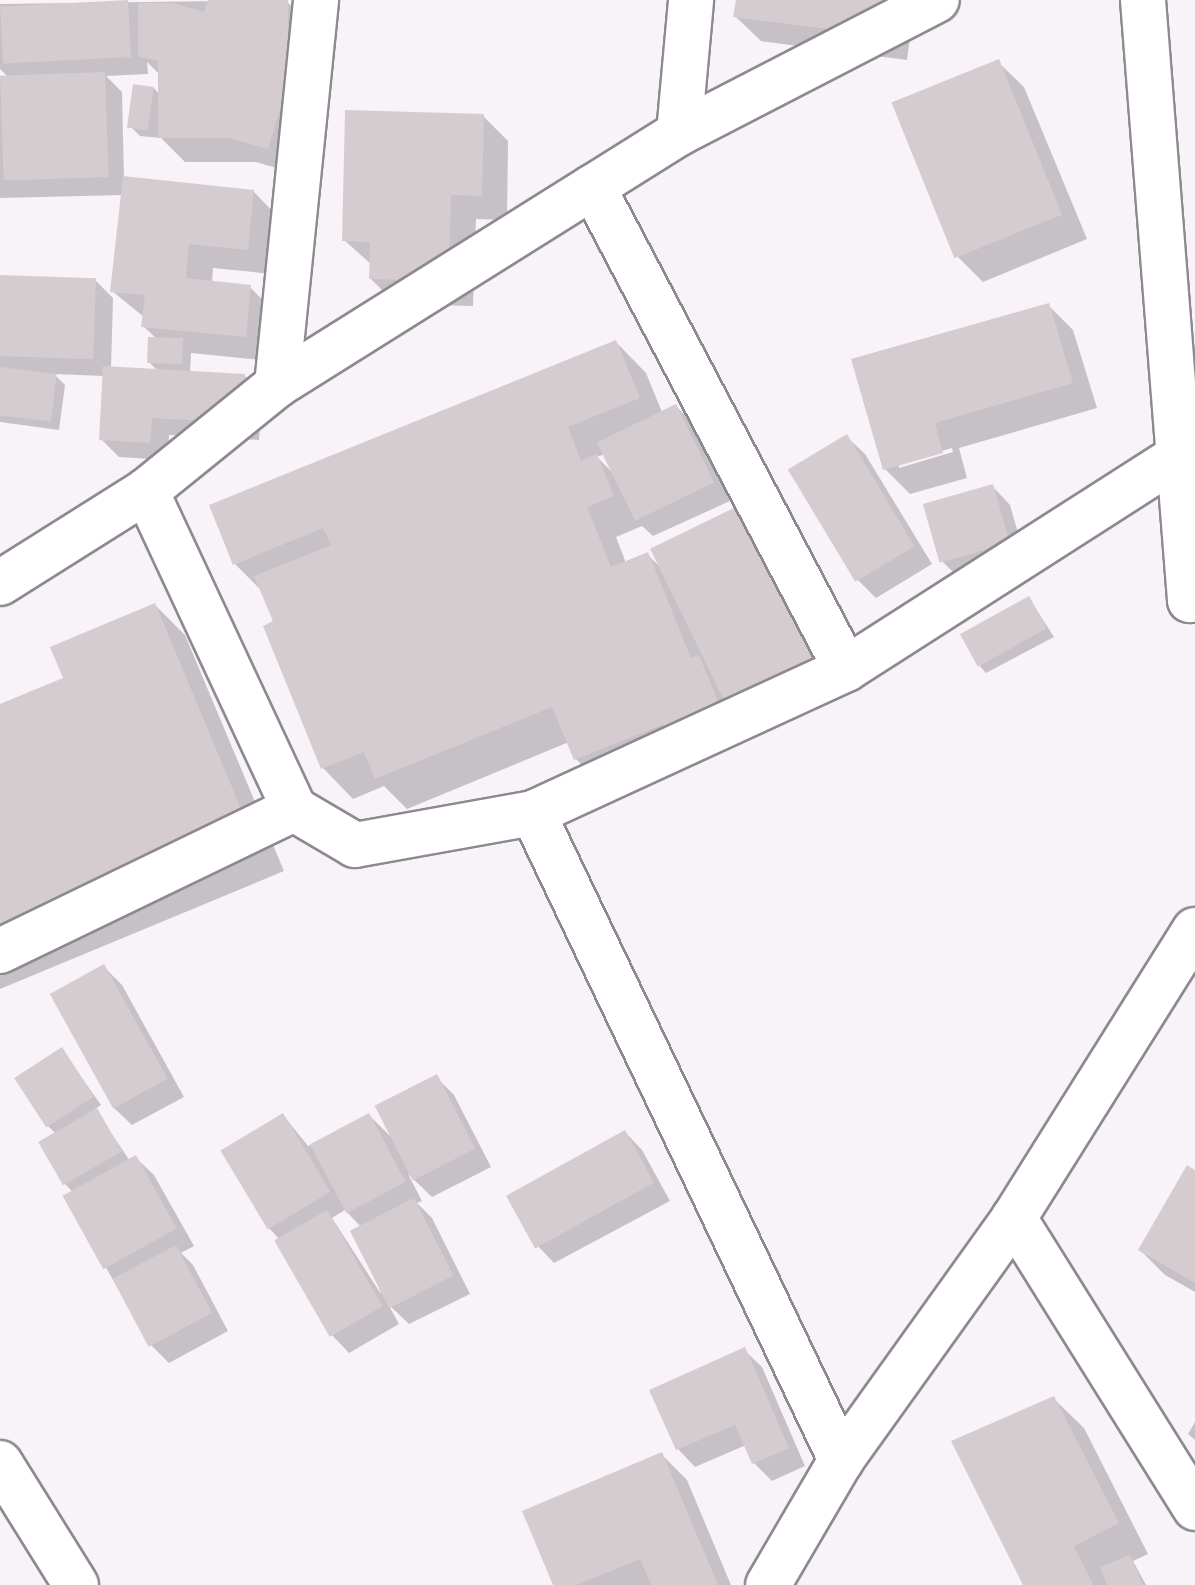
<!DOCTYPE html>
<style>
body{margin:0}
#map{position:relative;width:1195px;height:1585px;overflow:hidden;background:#f8f2f9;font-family:"Noto Sans",sans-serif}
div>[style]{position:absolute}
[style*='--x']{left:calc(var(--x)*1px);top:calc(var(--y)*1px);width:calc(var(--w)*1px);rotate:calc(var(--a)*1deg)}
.shadow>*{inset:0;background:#0003}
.building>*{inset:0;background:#d5cccf;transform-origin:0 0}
.roads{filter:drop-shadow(2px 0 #8e8990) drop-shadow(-2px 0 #8e8990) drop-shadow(0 2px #8e8990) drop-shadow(0 -2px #8e8990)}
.street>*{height:44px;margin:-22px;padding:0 22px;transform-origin:22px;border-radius:22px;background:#fff}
span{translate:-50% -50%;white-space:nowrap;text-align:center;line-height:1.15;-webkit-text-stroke:6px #fff;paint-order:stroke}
</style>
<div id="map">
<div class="shadow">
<div style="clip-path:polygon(285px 0,312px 26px,293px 173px,256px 162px,185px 162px,161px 138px,140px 136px,131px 127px,154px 88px,160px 95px,160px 75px,147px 62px,148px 74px,106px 76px,122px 92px,124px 179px,253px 191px,278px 217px,272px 274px,213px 268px,212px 283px,250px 287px,275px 313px,271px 361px,191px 353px,190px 373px,245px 376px,262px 394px,259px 440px,169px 435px,168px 460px,119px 457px,101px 439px,104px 376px,54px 374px,65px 385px,59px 430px,0 422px,0 277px,95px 280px,113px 298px,111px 369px,158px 371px,149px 362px,157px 339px,143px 326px,144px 317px,112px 291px,123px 195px,0 198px,0 78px,8px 77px,0 69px,0 4px)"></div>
<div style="clip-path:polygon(738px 0,915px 0,907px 60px,761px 41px,735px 16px)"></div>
<div style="clip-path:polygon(998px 62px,1024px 87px,1087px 239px,983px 282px,958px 257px)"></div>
<div style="clip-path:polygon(483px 116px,508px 141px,507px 220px,476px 219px,473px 306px,396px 304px,371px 279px,372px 265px,344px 240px)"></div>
<div style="clip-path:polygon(evenodd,1048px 305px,1073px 330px,1097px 408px,959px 448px,967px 478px,910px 494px,885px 469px,1048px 305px,952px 448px,953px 452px,899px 468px,899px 464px,952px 448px)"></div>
<div style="clip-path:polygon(evenodd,616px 342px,646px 373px,662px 412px,676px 406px,693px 424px,730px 501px,653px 536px,642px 526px,616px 537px,626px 563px,648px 555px,661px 568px,750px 739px,606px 790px,576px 759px,569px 742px,407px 809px,384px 786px,353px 799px,323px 768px,263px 592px,235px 564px,616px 342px,605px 454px,613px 473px,597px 457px,605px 454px)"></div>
<div style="clip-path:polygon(847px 437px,865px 454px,932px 564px,876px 598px,858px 580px,791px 471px)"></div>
<div style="clip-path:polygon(993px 487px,1010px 505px,1026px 561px,960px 579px,942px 561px)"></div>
<div style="clip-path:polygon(1029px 598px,1054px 637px,986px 673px,978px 664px)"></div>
<div style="clip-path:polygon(155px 605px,185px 635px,284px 871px,0 989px,0 707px,65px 680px)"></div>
<div style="clip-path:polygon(104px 967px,122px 985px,184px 1097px,132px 1125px,114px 1108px)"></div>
<div style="clip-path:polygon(62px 1050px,101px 1105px,95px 1109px,130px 1161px,136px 1158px,154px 1175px,194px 1246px,181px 1253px,193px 1265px,228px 1331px,169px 1363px,151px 1345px,65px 1197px,74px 1193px,64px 1183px,56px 1134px,48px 1126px)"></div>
<div style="clip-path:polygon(evenodd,436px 1077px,454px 1095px,491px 1167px,432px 1197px,408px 1174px,422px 1201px,417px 1203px,432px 1218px,470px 1294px,409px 1324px,388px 1304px,399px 1324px,349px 1353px,332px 1335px,280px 1240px,268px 1227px,283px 1115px,308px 1146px,369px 1115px,393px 1139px,436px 1077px,345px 1210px,361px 1227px,381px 1294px,332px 1218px,345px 1210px)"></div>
<div style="clip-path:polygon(625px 1132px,642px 1150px,670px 1201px,554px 1263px,537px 1245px)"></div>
<div style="clip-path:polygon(1195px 1172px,1195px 1292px,1165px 1275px,1140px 1250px)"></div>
<div style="clip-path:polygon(744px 1350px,762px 1367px,805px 1466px,772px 1481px,754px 1463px,746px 1445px,695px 1467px,678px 1449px)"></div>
<div style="clip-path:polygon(1053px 1398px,1084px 1428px,1148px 1554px,1133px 1561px,1146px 1585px,1025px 1585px)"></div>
<div style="clip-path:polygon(1195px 1422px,1195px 1440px,1188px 1434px)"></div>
<div style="clip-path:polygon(662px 1455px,687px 1480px,731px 1585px,555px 1585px)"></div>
</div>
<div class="building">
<div style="left:128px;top:0;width:57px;height:128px;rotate:87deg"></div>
<div style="clip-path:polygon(208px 0,288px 0,288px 82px,268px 149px,229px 138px,158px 138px,158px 61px,138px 56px,138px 3px,173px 3px,204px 12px)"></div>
<div style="clip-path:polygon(736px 0,887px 0,883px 36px,733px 17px)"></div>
<div style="left:999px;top:59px;width:168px;height:116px;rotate:68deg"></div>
<div style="left:105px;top:72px;width:105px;height:105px;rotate:88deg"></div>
<div style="left:133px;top:84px;width:21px;height:44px;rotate:8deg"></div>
<div style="clip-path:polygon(345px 110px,484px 114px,482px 196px,451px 195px,449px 281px,369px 279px,370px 242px,342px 241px)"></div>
<div style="clip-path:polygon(123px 176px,254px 190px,248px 250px,189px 244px,186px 278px,251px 285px,246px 337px,141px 327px,145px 295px,110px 292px)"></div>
<div style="left:0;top:275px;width:96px;height:81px;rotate:2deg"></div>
<div style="clip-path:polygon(1049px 303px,1073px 383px,935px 423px,943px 453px,883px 470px,851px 359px)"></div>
<div style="left:148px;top:337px;width:35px;height:26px;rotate:2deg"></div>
<div style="clip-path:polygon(616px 340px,640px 398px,568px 427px,581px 461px,597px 454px,614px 496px,587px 507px,611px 567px,648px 552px,691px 658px,699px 655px,721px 709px,667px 731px,664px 724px,574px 760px,552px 707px,375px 779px,364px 752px,321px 769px,263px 626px,273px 621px,254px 576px,331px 545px,323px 528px,233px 565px,209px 505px)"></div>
<div style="clip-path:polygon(103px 366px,245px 374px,242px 423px,152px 418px,150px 443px,99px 440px)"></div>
<div style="left:0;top:367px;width:57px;height:48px;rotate:7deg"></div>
<div style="left:676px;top:404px;width:87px;height:88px;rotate:64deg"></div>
<div style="left:847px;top:434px;width:131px;height:69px;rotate:59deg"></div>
<div style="left:993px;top:484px;width:61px;height:73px;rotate:74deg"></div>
<div style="left:740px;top:505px;width:178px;height:100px;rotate:64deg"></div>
<div style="left:1029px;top:596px;width:37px;height:79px;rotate:61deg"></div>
<div style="clip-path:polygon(155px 603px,254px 840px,0 946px,0 704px,63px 678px,50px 647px)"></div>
<div style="left:104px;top:964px;width:131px;height:62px;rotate:61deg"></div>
<div style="left:62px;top:1047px;width:59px;height:57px;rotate:57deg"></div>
<div style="left:437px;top:1074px;width:84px;height:70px;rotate:63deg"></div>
<div style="left:97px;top:1108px;width:50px;height:68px;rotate:60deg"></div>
<div style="left:283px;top:1113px;width:92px;height:73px;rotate:59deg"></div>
<div style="left:369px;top:1113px;width:78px;height:67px;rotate:62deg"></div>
<div style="left:625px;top:1130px;width:60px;height:136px;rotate:61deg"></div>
<div style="left:136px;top:1155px;width:84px;height:84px;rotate:61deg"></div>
<div style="clip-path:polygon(1187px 1165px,1195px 1170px,1195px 1283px,1138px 1250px)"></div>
<div style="left:414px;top:1198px;width:87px;height:72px;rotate:63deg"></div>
<div style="left:327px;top:1210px;width:111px;height:61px;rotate:60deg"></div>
<div style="left:176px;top:1245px;width:77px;height:72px;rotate:62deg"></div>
<div style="clip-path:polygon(745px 1347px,789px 1448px,752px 1464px,735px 1425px,676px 1450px,649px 1390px)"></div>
<div style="clip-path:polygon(1054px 1396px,1119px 1523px,1074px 1546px,1093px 1585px,1023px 1585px,951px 1441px)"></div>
<div style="clip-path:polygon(662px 1452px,718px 1585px,651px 1585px,640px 1559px,577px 1585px,553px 1585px,522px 1511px)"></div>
<div style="clip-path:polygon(1130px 1555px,1143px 1585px,1107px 1585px,1100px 1567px)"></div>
</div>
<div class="roads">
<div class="street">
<div style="--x:1143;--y:0;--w:602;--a:85.52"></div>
<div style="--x:1190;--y:600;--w:5;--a:-11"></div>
<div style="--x:679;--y:133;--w:134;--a:-84.8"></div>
<div style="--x:593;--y:187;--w:544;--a:62.31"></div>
<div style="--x:277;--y:385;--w:387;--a:-84.2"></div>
<div style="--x:146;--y:491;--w:351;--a:65"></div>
<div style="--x:0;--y:583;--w:173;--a:-32.2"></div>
<div style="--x:146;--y:491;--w:169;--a:-39"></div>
<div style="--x:277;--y:385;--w:373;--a:-32.1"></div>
<div style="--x:593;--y:187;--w:102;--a:-32.1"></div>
<div style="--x:679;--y:133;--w:290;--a:-27.3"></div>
<div style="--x:533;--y:813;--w:717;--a:64.54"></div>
<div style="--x:0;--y:951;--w:326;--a:-25.8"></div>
<div style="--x:294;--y:809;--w:71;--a:30.5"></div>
<div style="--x:355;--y:845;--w:181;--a:-10.2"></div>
<div style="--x:533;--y:813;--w:345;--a:-24.7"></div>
<div style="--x:846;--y:669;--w:395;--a:-32.6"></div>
<div style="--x:1014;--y:1218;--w:342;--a:58"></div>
<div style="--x:0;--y:1463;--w:144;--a:58.1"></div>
<div style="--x:768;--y:1585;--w:145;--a:-59.7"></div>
<div style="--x:841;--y:1460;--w:297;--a:-54.4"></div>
<div style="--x:1014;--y:1218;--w:340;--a:-57.9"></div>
</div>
</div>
</div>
